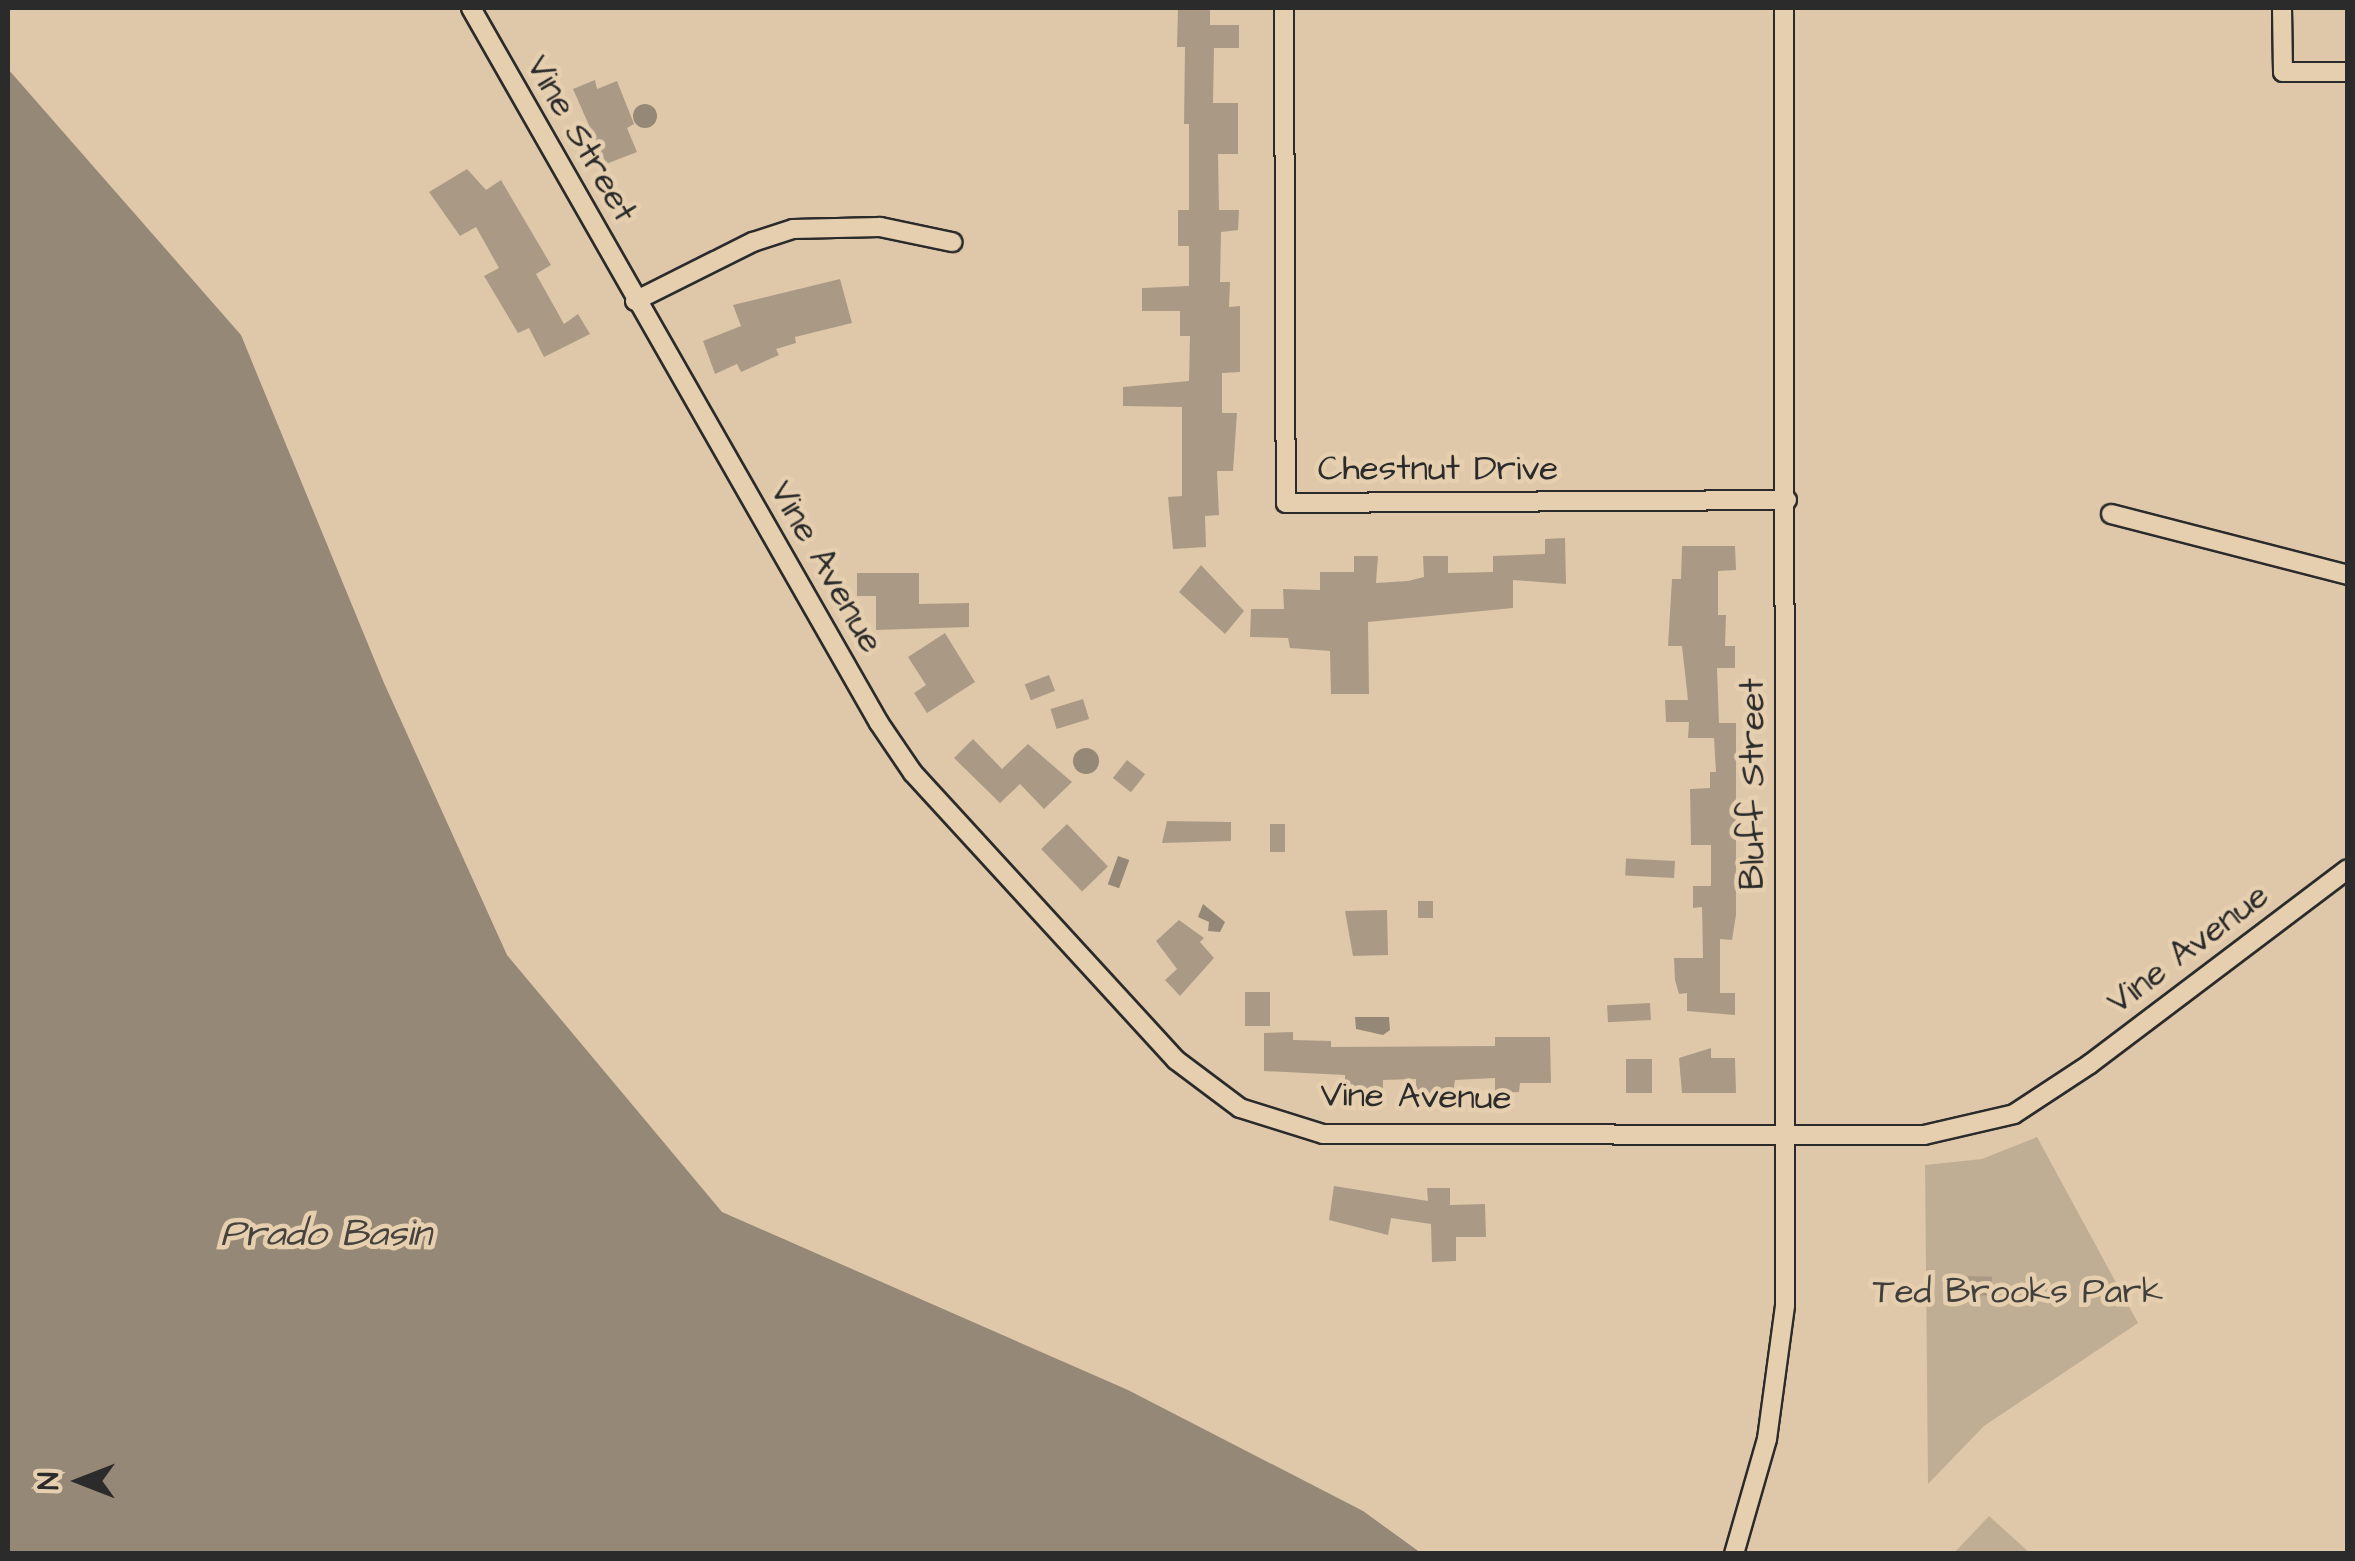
<!DOCTYPE html>
<style>
body{margin:0}
#map{position:relative;width:2355px;height:1561px;overflow:hidden;background:#dfc8aa;font-family:"Architects Daughter",sans-serif}
div>[style]{position:absolute}
[style*='--x']{left:calc(var(--x)*1px);top:calc(var(--y)*1px);width:calc(var(--w)*1px);rotate:calc(var(--a)*1deg)}
.green>*{inset:0;background:#c0ae94}
.water>*{inset:0;background:#958876;transform-origin:0 0}
.round{border-radius:50%}
.building>*{inset:0;background:#aa9a85;transform-origin:0 0}
.roads{filter:drop-shadow(2px 0 #2b2b2b) drop-shadow(-2px 0 #2b2b2b) drop-shadow(0 2px #2b2b2b) drop-shadow(0 -2px #2b2b2b)}
.street>*{height:18px;margin:-9px;padding:0 9px;transform-origin:9px;border-radius:9px;background:#e6cfaf}
span{translate:-50% -50%;white-space:nowrap;text-align:center;line-height:1.15;-webkit-text-stroke:9px #e6cfaf;paint-order:stroke}
.street-label{font-size:35px;color:#2b2b2b}
.park-label{font-size:35px;color:#413f3b}
.water-label{font-size:38px;color:#46423e;font-style:italic}
.frame{position:absolute;inset:0;border:10px solid #2b2b2b;pointer-events:none}
.north{position:absolute;left:30px;top:1431px;width:100px;height:100px;-webkit-text-stroke:8px #e6cfaf;paint-order:stroke;rotate:270deg;font-size:28px;font-weight:700;line-height:40px;text-align:center;color:#2b2b2b}
.north::after{content:'';display:block;margin:auto;width:35px;height:45px;background:#2b2b2b;clip-path:polygon(50% 0,100% 100%,50% 72%,0 100%)}
</style>
<div id="map">
<div class="green">
<div style="clip-path:polygon(2037px 1137px,2138px 1323px,1984px 1426px,1928px 1484px,1925px 1165px,1982px 1159px)"></div>
<div style="clip-path:polygon(1989px 1516px,2030px 1553px,1954px 1553px)"></div>
</div>
<div class="water">
<div style="clip-path:polygon(8px 69px,241px 335px,384px 683px,507px 955px,722px 1212px,1128px 1390px,1363px 1511px,1421px 1553px,8px 1553px)"></div>
<div class="round" style="left:633px;top:104px;width:24px;height:24px"></div>
<div class="round" style="left:1073px;top:748px;width:26px;height:26px"></div>
<div style="left:1118px;top:856px;width:12px;height:30px;rotate:20deg"></div>
<div style="clip-path:polygon(1203px 904px,1225px 922px,1220px 932px,1208px 931px,1209px 922px,1198px 917px)"></div>
<div style="clip-path:polygon(1355px 1017px,1389px 1017px,1390px 1030px,1383px 1035px,1356px 1029px)"></div>
</div>
<div class="building">
<div style="clip-path:polygon(1178px 8px,1210px 8px,1210px 25px,1239px 25px,1239px 48px,1214px 48px,1213px 103px,1238px 103px,1238px 154px,1218px 154px,1219px 210px,1239px 210px,1238px 230px,1221px 232px,1220px 282px,1230px 282px,1229px 307px,1240px 306px,1240px 372px,1222px 373px,1222px 413px,1237px 413px,1233px 471px,1217px 471px,1219px 515px,1205px 516px,1206px 547px,1173px 549px,1168px 497px,1182px 496px,1182px 407px,1123px 406px,1123px 387px,1189px 381px,1190px 336px,1180px 336px,1180px 311px,1142px 311px,1142px 288px,1189px 286px,1189px 246px,1178px 246px,1178px 210px,1189px 210px,1189px 124px,1184px 124px,1185px 47px,1177px 47px)"></div>
<div style="clip-path:polygon(595px 80px,597px 89px,617px 81px,634px 124px,627px 128px,637px 152px,606px 164px,573px 89px)"></div>
<div style="clip-path:polygon(467px 169px,486px 190px,501px 180px,551px 265px,536px 274px,564px 324px,578px 314px,590px 334px,544px 357px,529px 328px,518px 333px,484px 276px,499px 268px,476px 227px,460px 236px,429px 192px)"></div>
<div style="clip-path:polygon(840px 279px,852px 323px,795px 337px,796px 343px,776px 349px,779px 355px,741px 372px,737px 364px,715px 374px,703px 341px,741px 326px,733px 305px)"></div>
<div style="clip-path:polygon(1565px 538px,1566px 584px,1513px 580px,1513px 608px,1368px 622px,1369px 694px,1331px 694px,1330px 651px,1290px 648px,1288px 638px,1250px 637px,1251px 609px,1284px 609px,1283px 589px,1320px 590px,1320px 572px,1354px 572px,1354px 556px,1378px 556px,1376px 583px,1408px 581px,1424px 577px,1423px 556px,1448px 556px,1448px 573px,1493px 572px,1493px 556px,1545px 554px,1545px 539px)"></div>
<div style="clip-path:polygon(1682px 546px,1735px 546px,1736px 570px,1718px 571px,1718px 615px,1726px 615px,1725px 646px,1735px 646px,1735px 668px,1717px 668px,1719px 723px,1736px 723px,1736px 915px,1732px 940px,1720px 939px,1720px 993px,1735px 993px,1735px 1015px,1687px 1011px,1687px 993px,1679px 994px,1675px 980px,1674px 958px,1703px 958px,1702px 907px,1693px 908px,1693px 886px,1711px 886px,1711px 845px,1691px 845px,1690px 789px,1710px 788px,1710px 772px,1716px 772px,1714px 738px,1688px 738px,1689px 722px,1666px 722px,1665px 700px,1688px 700px,1682px 646px,1668px 646px,1672px 579px,1681px 579px)"></div>
<div style="clip-path:polygon(1201px 565px,1244px 611px,1225px 634px,1179px 592px)"></div>
<div style="clip-path:polygon(857px 573px,919px 573px,919px 604px,969px 603px,969px 627px,876px 630px,876px 596px,857px 596px)"></div>
<div style="clip-path:polygon(945px 633px,975px 682px,927px 713px,914px 693px,926px 685px,908px 657px)"></div>
<div style="left:1049px;top:675px;width:17px;height:26px;rotate:69deg"></div>
<div style="left:1083px;top:699px;width:21px;height:34px;rotate:73deg"></div>
<div style="clip-path:polygon(973px 739px,1002px 769px,1028px 744px,1072px 782px,1044px 809px,1020px 784px,1000px 803px,954px 758px)"></div>
<div style="left:1127px;top:760px;width:23px;height:23px;rotate:38deg"></div>
<div style="clip-path:polygon(1167px 821px,1231px 822px,1231px 841px,1162px 843px)"></div>
<div style="left:1067px;top:824px;width:59px;height:36px;rotate:46deg"></div>
<div style="left:1270px;top:824px;width:15px;height:28px"></div>
<div style="left:1675px;top:861px;width:17px;height:49px;rotate:93deg"></div>
<div style="left:1433px;top:901px;width:17px;height:15px;rotate:90deg"></div>
<div style="clip-path:polygon(1387px 910px,1388px 955px,1353px 956px,1345px 911px)"></div>
<div style="clip-path:polygon(1179px 920px,1204px 938px,1200px 942px,1214px 958px,1180px 996px,1165px 980px,1177px 969px,1156px 941px)"></div>
<div style="left:1245px;top:992px;width:25px;height:34px"></div>
<div style="left:1650px;top:1003px;width:17px;height:43px;rotate:87deg"></div>
<div style="clip-path:polygon(1293px 1032px,1293px 1040px,1331px 1041px,1331px 1047px,1495px 1046px,1495px 1037px,1550px 1037px,1551px 1083px,1520px 1083px,1519px 1092px,1495px 1093px,1495px 1078px,1455px 1080px,1453px 1093px,1416px 1093px,1416px 1079px,1383px 1080px,1383px 1090px,1345px 1090px,1345px 1075px,1264px 1071px,1264px 1033px)"></div>
<div style="clip-path:polygon(1711px 1048px,1711px 1058px,1735px 1058px,1736px 1093px,1682px 1093px,1679px 1058px)"></div>
<div style="left:1626px;top:1059px;width:26px;height:34px"></div>
<div style="clip-path:polygon(1334px 1186px,1428px 1201px,1427px 1188px,1450px 1188px,1450px 1205px,1485px 1204px,1486px 1237px,1456px 1237px,1456px 1261px,1432px 1262px,1431px 1224px,1391px 1218px,1388px 1235px,1329px 1220px)"></div>
<div style="left:1968px;top:1276px;width:24px;height:19px;rotate:2deg"></div>
</div>
<div class="roads">
<div class="street">
<div style="--x:471;--y:8;--w:823;--a:60.29"></div>
<div style="--x:879;--y:723;--w:60;--a:55.8"></div>
<div style="--x:913;--y:773;--w:389;--a:47.5"></div>
<div style="--x:1176;--y:1060;--w:80;--a:36.9"></div>
<div style="--x:1240;--y:1108;--w:87;--a:17.4"></div>
<div style="--x:1323;--y:1134;--w:601;--a:0.1"></div>
<div style="--x:1924;--y:1135;--w:92;--a:-13.1"></div>
<div style="--x:2014;--y:1114;--w:91;--a:-33.3"></div>
<div style="--x:2090;--y:1064;--w:323;--a:-37.1"></div>
<div style="--x:1284;--y:8;--w:495;--a:89.8"></div>
<div style="--x:1286;--y:503;--w:501;--a:-0.34"></div>
<div style="--x:2282;--y:8;--w:64;--a:89.1"></div>
<div style="--x:2283;--y:72;--w:65;--a:0"></div>
<div style="--x:635;--y:301;--w:132;--a:-26.6"></div>
<div style="--x:753;--y:242;--w:42;--a:-18"></div>
<div style="--x:793;--y:229;--w:87;--a:-1.3"></div>
<div style="--x:880;--y:227;--w:74;--a:11.8"></div>
<div style="--x:2111;--y:514;--w:245;--a:14.4"></div>
<div style="--x:1734;--y:1554;--w:120;--a:-74"></div>
<div style="--x:1767;--y:1439;--w:135;--a:-82.3"></div>
<div style="--x:1785;--y:1305;--w:1297;--a:-90.04"></div>
</div>
</div>
<div class="street-label">
<span style="left:581px;top:139px;rotate:60deg">Vine Street</span>
<span style="left:1438px;top:469px">Chestnut Drive</span>
<span style="left:826px;top:567px;rotate:60deg">Vine Avenue</span>
<span style="left:1753px;top:784px;rotate:-90deg">Bluff Street</span>
<span style="left:2188px;top:949px;rotate:-37deg">Vine Avenue</span>
<span style="left:1416px;top:1097px;rotate:1deg">Vine Avenue</span>
</div>
<div class="park-label">
<span style="left:2018px;top:1292px">Ted Brooks Park</span>
</div>
<div class="water-label">
<span style="left:326px;top:1235px">Prado Basin</span>
</div>
<div class="frame"></div>
<div class="north">N</div>
</div>
